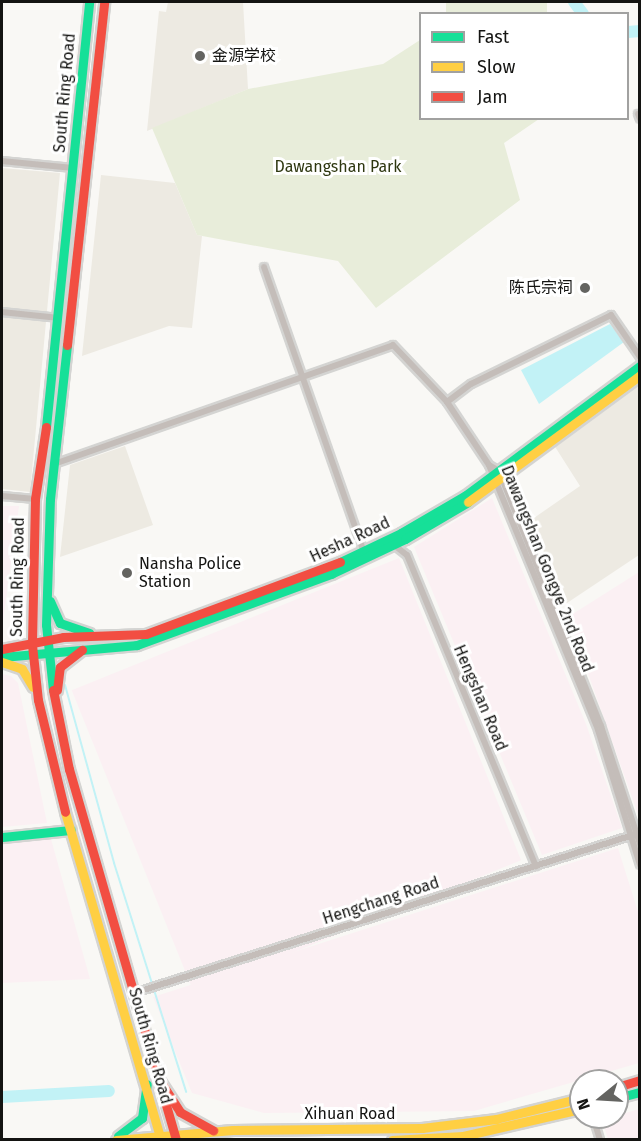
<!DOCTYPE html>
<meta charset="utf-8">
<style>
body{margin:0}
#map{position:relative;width:641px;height:1141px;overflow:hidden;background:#f9f8f5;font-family:"Fira Sans","Noto Sans SC",sans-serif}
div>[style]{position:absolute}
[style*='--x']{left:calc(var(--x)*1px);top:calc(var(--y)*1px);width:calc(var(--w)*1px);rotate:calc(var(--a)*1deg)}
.built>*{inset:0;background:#edeae2}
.industrial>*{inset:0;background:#fbf0f3;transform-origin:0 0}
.green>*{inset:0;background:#e8edda;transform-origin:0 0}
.water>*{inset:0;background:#c2f2f6}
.stream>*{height:2px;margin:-1px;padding:0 1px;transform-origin:1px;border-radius:1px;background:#c2f2f6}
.river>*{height:12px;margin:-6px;padding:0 6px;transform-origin:6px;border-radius:6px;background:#c2f2f6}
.roads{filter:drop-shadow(2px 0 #d4d4d2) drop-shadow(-2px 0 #d4d4d2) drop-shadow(0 2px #d4d4d2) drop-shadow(0 -2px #d4d4d2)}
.street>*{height:6px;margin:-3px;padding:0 3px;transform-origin:3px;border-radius:3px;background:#c4bdb9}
.fast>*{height:9px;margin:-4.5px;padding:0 4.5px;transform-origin:4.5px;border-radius:4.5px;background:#16e098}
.slow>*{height:9px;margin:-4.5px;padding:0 4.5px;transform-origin:4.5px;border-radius:4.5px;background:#ffcf43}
.jam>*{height:9px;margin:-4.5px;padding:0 4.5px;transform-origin:4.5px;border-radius:4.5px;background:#f24e42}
.dots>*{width:16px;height:16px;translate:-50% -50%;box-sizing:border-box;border:3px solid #fff;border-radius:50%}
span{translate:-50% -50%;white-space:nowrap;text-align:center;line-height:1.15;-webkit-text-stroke:6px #fff;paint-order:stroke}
.poi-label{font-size:16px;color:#141412}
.left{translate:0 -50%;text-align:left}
.right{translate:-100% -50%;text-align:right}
.street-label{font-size:16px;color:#141412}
.park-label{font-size:16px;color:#2e3710}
.frame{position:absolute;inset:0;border:3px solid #141412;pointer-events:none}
.legend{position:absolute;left:419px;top:12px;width:210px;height:108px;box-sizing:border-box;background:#fff;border:2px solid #a1a1a0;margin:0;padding:8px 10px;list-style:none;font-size:18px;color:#141412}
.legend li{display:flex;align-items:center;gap:12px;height:30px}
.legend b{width:30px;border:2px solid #a1a1a0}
.north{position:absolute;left:569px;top:1069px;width:60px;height:60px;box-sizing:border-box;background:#fff;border:2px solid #a1a1a0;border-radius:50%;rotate:252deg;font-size:16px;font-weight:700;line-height:24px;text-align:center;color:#141412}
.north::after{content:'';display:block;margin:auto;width:21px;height:27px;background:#646461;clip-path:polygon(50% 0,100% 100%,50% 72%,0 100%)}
</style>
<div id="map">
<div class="built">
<div style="clip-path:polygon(168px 2px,243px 2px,248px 89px,147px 131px,159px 11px,166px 12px)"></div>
<div style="clip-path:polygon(2px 168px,60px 173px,30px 492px,2px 489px)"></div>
<div style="clip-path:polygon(101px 175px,175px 183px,197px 235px,202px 236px,192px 328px,169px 326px,82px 356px)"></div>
<div style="clip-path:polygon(639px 384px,639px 555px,564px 605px,531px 520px,580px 486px,552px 442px)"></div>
<div style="clip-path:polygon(125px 446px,153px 525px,60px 557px,70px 465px)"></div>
</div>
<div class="industrial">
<div style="clip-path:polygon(492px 498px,586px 724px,622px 828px,542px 855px,414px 547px)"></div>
<div style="clip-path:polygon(2px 506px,19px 506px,2px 628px)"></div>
<div style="left:399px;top:558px;width:326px;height:353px;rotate:68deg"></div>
<div style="clip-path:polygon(639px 572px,639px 817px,568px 617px)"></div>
<div style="clip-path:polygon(2px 674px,11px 676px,18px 683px,47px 823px,2px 827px)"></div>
<div style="clip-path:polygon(51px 839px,90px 979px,2px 983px,2px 844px)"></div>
<div style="clip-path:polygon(618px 848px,639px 915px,639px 1063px,474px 1111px,264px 1113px,192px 1093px,153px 997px)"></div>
<div style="clip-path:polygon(639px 1109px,639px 1139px,608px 1139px,602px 1120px)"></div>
</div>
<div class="green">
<div style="left:446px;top:2px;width:101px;height:13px"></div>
<div style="clip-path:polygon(420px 40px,420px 118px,539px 119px,504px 143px,520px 200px,376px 308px,338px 261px,197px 235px,152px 128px,248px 89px,383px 64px)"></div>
</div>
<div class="water">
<div style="clip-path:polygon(610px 324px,624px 342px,539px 404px,521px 370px)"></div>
</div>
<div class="stream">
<div style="--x:65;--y:685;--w:185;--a:74.6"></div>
<div style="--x:114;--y:863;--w:240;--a:72.5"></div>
</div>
<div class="river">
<div style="--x:574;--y:2;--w:15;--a:53"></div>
<div style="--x:628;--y:32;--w:12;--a:-5"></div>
<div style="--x:2;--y:1097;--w:107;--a:-3.2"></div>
</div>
<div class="roads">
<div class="street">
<div style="--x:638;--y:114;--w:5;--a:68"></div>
<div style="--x:2;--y:161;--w:71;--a:5.6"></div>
<div style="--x:264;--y:267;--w:302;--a:70.7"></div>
<div style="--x:2;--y:312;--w:57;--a:6"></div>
<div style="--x:447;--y:402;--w:30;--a:-37"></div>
<div style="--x:471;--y:384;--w:156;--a:-26.2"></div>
<div style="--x:611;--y:315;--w:51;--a:55.4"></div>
<div style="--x:54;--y:464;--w:359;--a:-19.3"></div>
<div style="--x:393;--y:345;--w:79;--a:46.5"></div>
<div style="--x:447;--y:402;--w:76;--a:56.3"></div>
<div style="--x:489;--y:465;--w:287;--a:67.6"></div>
<div style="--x:598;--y:730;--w:141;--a:72.7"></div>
<div style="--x:489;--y:465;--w:12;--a:31"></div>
<div style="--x:499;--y:471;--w:275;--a:68.2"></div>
<div style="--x:601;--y:726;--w:124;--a:71.7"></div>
<div style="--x:2;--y:496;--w:33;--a:5"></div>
<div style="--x:394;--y:545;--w:16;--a:38"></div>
<div style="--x:407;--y:555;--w:337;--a:67.5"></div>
<div style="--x:134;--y:993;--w:527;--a:-17.57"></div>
<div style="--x:593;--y:1117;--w:24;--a:73"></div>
</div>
<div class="fast">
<div style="--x:46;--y:427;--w:427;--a:-84.2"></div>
<div style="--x:340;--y:562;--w:68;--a:-25.4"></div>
<div style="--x:401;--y:533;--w:75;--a:-30.3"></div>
<div style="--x:466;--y:495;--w:217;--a:-36.6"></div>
<div style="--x:50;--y:601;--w:24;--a:66"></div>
<div style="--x:60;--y:623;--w:31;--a:19"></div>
<div style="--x:2;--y:657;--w:136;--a:-5.1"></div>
<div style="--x:137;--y:645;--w:207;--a:-20.1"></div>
<div style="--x:331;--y:574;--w:82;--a:-25.3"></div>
<div style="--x:405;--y:539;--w:73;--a:-30.4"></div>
<div style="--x:53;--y:690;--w:65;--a:-96.1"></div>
<div style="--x:46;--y:625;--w:126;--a:-88.2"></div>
<div style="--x:50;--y:499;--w:155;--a:-83.7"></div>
<div style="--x:2;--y:837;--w:69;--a:-5.8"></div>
<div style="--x:617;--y:1098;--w:24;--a:-15"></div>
<div style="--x:118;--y:1136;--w:30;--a:-37"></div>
<div style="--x:142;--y:1118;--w:34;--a:-82"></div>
</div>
<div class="slow">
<div style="--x:468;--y:502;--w:214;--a:-36.4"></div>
<div style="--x:2;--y:662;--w:21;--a:19"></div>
<div style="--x:22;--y:669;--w:21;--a:59"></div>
<div style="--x:65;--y:812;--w:342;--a:73.7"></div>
<div style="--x:116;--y:1140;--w:117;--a:-4.9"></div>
<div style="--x:233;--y:1130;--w:189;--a:-0.6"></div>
<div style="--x:422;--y:1128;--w:75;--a:-6.9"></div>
<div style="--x:496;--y:1119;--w:88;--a:-13.9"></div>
<div style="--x:392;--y:1140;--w:71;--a:-3.2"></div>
<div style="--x:463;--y:1136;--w:121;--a:-12.9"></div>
</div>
<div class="jam">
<div style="--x:67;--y:345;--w:345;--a:-83.8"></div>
<div style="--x:46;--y:427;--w:73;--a:98.7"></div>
<div style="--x:35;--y:499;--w:146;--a:91.2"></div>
<div style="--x:32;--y:645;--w:55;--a:83.8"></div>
<div style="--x:38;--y:700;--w:115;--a:76.4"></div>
<div style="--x:2;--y:649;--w:62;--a:-11.1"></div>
<div style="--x:63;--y:637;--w:83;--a:-2.1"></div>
<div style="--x:146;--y:634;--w:207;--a:-20.4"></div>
<div style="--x:53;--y:690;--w:81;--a:78.6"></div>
<div style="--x:69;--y:769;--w:386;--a:73.9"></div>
<div style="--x:57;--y:690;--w:23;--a:-83"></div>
<div style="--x:60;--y:667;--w:28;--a:-38"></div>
<div style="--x:160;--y:1081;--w:37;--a:57"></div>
<div style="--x:180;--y:1112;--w:38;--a:29"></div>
<div style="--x:617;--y:1087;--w:24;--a:-17"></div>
</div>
</div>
<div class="dots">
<div style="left:200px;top:56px;background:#646461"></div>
<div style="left:585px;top:288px;background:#646461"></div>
<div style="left:127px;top:573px;background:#646461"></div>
</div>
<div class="poi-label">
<span class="left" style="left:212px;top:56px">金源学校</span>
<span class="right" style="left:573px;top:288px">陈氏宗祠</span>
<span class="left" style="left:139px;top:573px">Nansha Police<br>Station</span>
</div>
<div class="street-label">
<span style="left:65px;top:93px;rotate:-85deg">South Ring Road</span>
<span style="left:350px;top:540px;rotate:-25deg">Hesha Road</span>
<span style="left:547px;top:569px;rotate:68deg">Dawangshan Gongye 2nd Road</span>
<span style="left:18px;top:577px;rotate:-89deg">South Ring Road</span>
<span style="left:480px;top:698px;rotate:67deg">Hengshan Road</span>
<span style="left:381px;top:901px;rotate:-18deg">Hengchang Road</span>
<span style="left:150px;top:1046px;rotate:74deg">South Ring Road</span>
<span style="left:350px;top:1114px">Xihuan Road</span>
</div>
<div class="park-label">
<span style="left:338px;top:167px">Dawangshan Park</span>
</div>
<div class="frame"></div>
<ul class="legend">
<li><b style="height:8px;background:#16e098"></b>Fast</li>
<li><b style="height:8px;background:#ffcf43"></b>Slow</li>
<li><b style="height:8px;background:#f24e42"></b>Jam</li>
</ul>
<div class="north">N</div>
</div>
